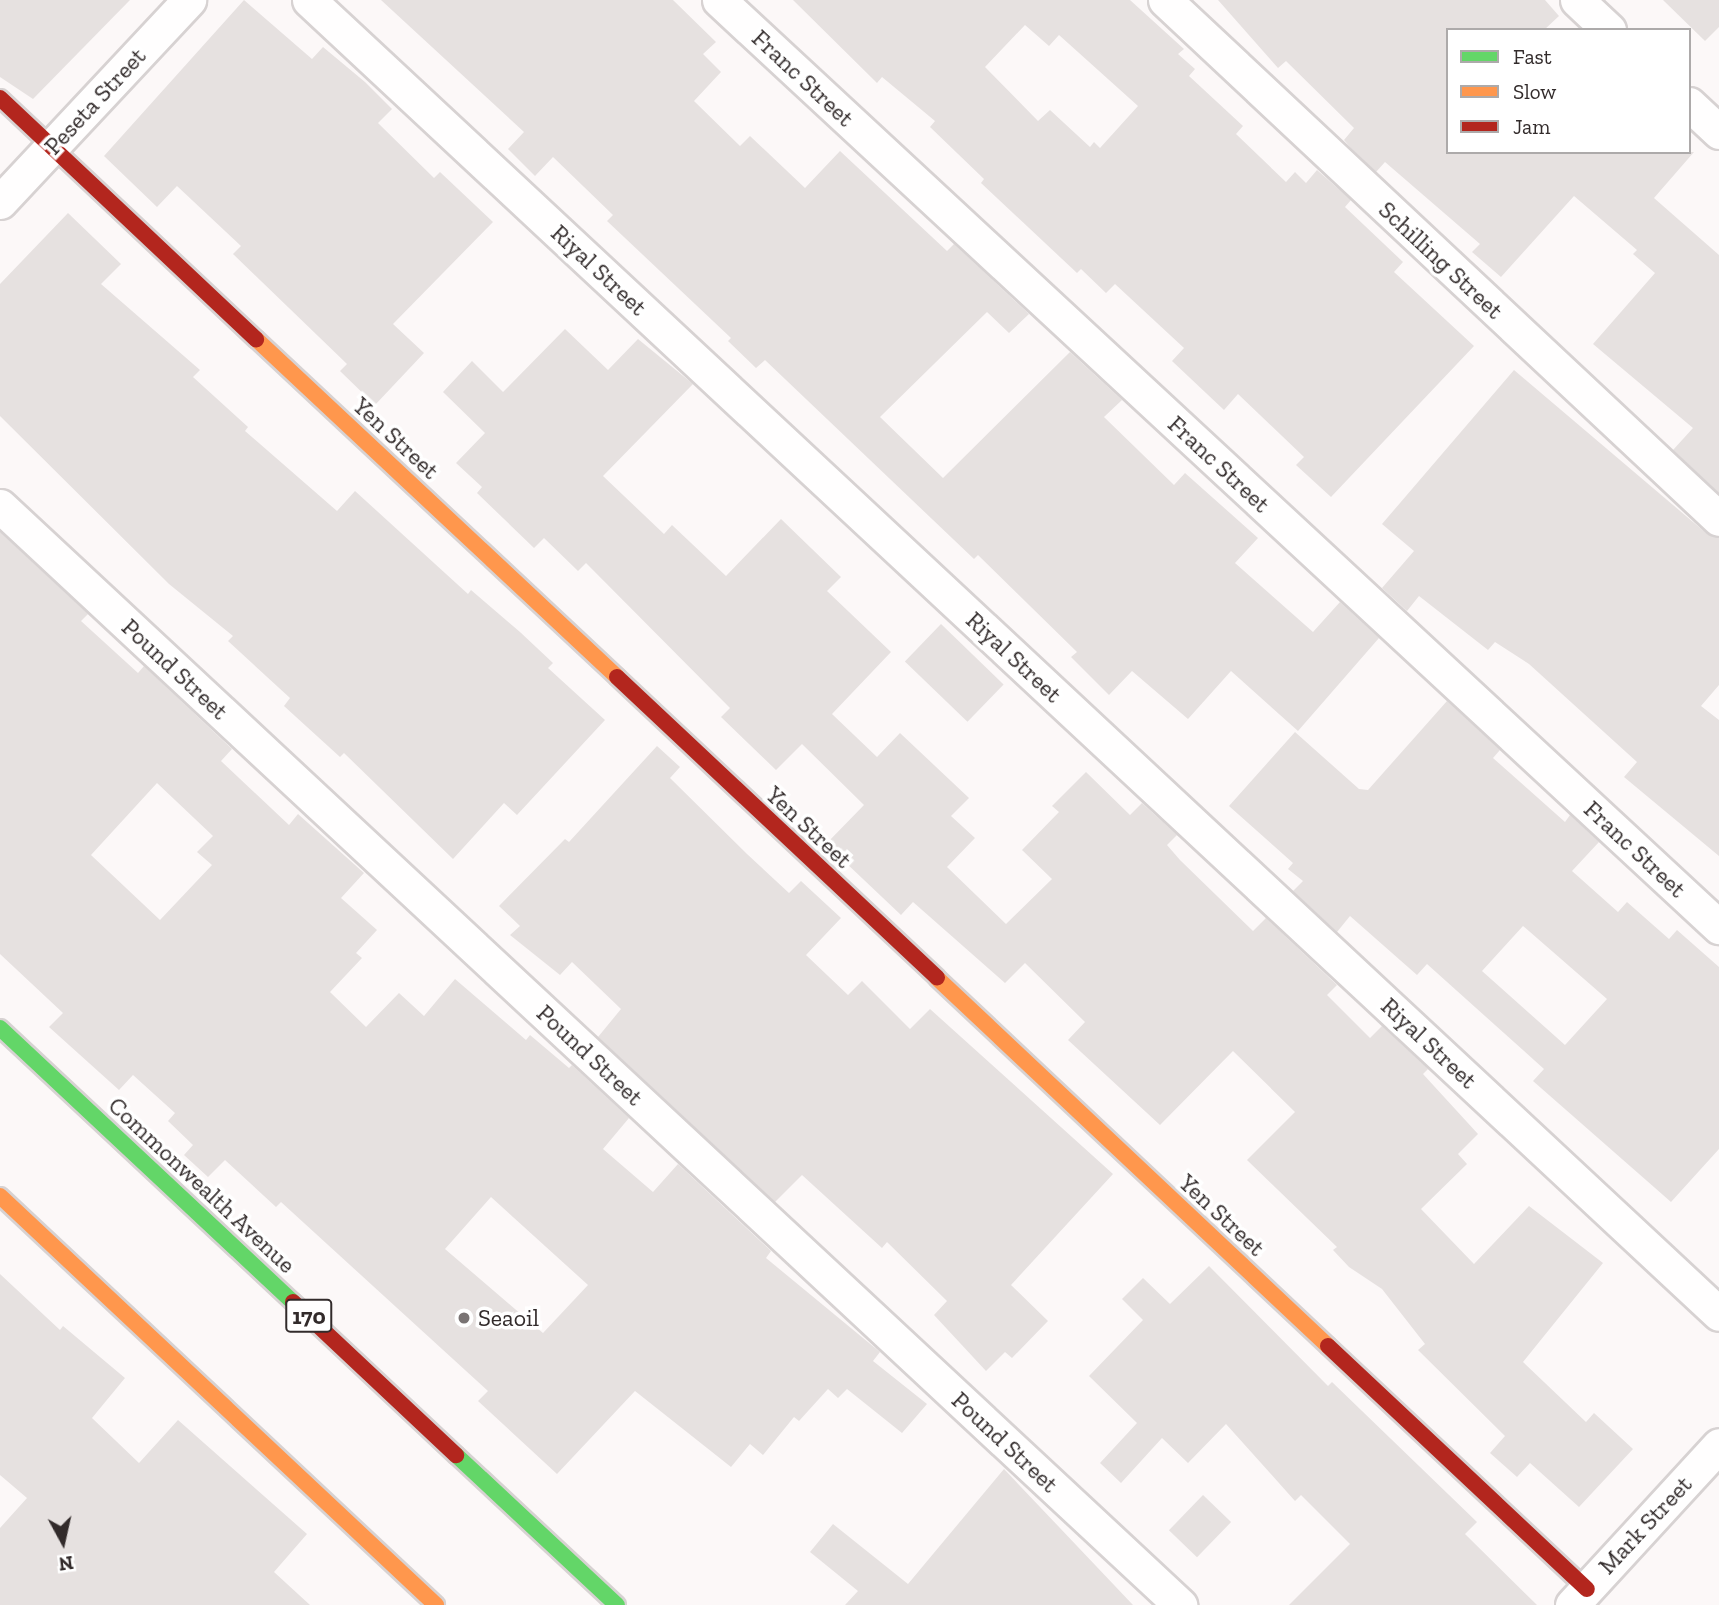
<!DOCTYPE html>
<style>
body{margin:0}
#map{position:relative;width:1719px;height:1605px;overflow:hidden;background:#fcf8f8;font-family:"Zilla Slab",serif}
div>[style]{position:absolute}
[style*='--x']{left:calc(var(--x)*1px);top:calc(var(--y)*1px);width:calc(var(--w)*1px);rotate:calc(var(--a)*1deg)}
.building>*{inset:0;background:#e6e1e0;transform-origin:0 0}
.roads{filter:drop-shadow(2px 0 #d7d2d2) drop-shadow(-2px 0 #d7d2d2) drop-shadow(0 2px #d7d2d2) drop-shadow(0 -2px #d7d2d2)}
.street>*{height:33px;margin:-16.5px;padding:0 16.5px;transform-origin:16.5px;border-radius:16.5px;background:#fffefe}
.fast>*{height:16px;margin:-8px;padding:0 8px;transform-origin:8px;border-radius:8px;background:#63d668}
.slow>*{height:16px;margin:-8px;padding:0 8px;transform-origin:8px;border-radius:8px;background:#ff974d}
.jam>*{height:16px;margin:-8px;padding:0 8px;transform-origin:8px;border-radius:8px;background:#b3261e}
.dots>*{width:19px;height:19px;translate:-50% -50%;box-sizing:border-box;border:4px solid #fff;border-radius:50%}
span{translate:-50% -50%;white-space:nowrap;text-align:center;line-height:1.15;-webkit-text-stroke:7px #fff;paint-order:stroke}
.shield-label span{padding:2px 5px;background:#fff;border:2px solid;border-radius:5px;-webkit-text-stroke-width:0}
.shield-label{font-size:23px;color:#322b2b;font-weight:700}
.street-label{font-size:24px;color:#322b2b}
.poi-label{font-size:24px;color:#322b2b}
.left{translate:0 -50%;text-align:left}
.legend{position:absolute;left:1446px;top:28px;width:245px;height:126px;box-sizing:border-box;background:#fff;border:2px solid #adaaaa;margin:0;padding:9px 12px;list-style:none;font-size:21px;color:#322b2b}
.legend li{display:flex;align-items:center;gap:14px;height:35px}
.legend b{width:35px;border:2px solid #adaaaa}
.north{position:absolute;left:28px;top:1507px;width:70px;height:70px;-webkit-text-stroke:5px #fff;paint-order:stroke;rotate:172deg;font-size:19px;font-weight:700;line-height:28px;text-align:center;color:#322b2b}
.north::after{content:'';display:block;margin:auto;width:24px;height:32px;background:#322b2b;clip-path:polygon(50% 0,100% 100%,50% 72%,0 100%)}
</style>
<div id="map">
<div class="building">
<div style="clip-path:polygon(0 0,130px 0,33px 99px,0 77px)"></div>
<div style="clip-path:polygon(244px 0,312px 59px,323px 47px,365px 82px,392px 109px,378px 123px,434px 178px,440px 172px,493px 222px,393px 324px,424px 353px,375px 405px,340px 371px,347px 364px,233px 254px,241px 246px,177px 186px,157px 207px,104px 156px)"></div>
<div style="clip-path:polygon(381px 0,673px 0,716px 42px,703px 54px,721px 72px,694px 101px,740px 146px,750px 136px,805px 188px,840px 151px,947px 251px,954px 244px,1029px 314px,1009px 333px,987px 312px,880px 417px,943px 478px,1070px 352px,1122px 400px,1104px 417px,1174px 485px,1185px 473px,1258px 538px,1235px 563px,1313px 632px,1340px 602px,1379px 638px,1298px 731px,1231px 671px,1188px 719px,1132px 671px,1109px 695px,1071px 657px,1077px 652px,978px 555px,974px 559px,765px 360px,756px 368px,728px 341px,731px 338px,607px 221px,613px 215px,553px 157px,535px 176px,508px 149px,524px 132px)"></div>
<div style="clip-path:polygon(evenodd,793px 0,1130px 0,1184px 49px,1178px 54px,1195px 69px,1189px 76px,1243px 126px,1236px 134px,1286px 182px,1295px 172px,1306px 183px,1317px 170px,1351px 200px,1345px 207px,1403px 262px,1394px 272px,1474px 346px,1331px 497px,1296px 465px,1304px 457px,1238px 394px,1224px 410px,1172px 361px,1184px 348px,1115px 284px,1106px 293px,1081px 269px,1077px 273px,981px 183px,984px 179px,930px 127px,935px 121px,882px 77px,877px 83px,793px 0,1025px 25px,1049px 46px,1059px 35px,1138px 106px,1100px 148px,1094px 142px,1090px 147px,1050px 110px,1038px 121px,985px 67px,1025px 25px)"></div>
<div style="clip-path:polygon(1218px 0,1545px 0,1559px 16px,1544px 30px,1448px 30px,1448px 152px,1694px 152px,1654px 198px,1719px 255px,1719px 493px,1673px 450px,1693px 428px,1593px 344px,1655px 273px,1633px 254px,1637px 250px,1574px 196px,1501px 277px,1472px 252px,1480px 244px,1385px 162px,1376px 172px,1350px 147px,1344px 140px,1354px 128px,1286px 61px,1278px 68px)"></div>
<div style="clip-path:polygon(1663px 0,1719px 0,1719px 27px,1705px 41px)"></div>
<div style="clip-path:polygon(68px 213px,121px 264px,101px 284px,200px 370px,193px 377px,248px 427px,245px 431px,337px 511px,355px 491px,468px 594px,471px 590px,520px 632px,553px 663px,548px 668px,605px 720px,517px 815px,504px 803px,453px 859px,344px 753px,340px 757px,284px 706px,290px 698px,228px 641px,233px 636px,169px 584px,0 416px,0 284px)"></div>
<div style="clip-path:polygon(565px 329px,608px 370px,638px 339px,693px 384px,603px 476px,664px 534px,672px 525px,726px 576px,781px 519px,841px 577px,827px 591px,891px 652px,832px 714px,877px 757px,900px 733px,969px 798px,951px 816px,975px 838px,947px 867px,1006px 924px,1052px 879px,1022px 850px,1059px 812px,1052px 806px,1086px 772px,1130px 815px,1142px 803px,1177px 835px,1167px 845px,1180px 860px,1253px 931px,1266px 918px,1337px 985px,1327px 995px,1370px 1038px,1382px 1026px,1428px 1069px,1423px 1074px,1478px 1134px,1458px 1154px,1467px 1164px,1421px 1209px,1474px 1264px,1529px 1206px,1603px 1263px,1523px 1362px,1586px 1422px,1594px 1413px,1633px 1449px,1579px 1507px,1530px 1463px,1517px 1477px,1490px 1453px,1505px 1436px,1418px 1350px,1425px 1344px,1382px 1289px,1349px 1267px,1333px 1250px,1337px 1247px,1247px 1160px,1295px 1112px,1233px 1051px,1160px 1125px,1068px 1040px,1085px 1022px,1025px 963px,1005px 983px,913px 902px,901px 915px,826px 844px,864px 805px,802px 744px,776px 770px,721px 717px,730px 708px,586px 563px,578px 571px,544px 538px,534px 548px,477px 493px,482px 487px,456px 463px,485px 433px,443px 392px,472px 361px,503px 392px)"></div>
<div style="clip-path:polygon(1514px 370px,1706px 533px,1719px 538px,1719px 685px,1701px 706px,1719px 720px,1719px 856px,1624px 777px,1637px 762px,1529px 664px,1495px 642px,1488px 650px,1419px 596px,1407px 611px,1382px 588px,1414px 551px,1382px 524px)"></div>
<div style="clip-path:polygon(evenodd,0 532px,88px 614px,81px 621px,138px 673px,144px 666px,232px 749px,221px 761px,289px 825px,298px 814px,364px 873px,341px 898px,377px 930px,356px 953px,362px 958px,330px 992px,366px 1027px,399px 993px,424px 1016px,455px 979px,526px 1040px,530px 1035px,569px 1068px,572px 1065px,629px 1118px,603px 1149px,653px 1192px,678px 1164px,771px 1251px,766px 1258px,880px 1352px,873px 1361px,927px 1404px,902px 1433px,847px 1389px,838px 1398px,828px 1389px,799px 1421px,794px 1417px,763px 1455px,750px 1444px,731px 1467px,635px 1391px,557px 1474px,478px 1401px,488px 1391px,281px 1202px,276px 1207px,225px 1160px,208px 1177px,184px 1155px,193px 1145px,168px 1121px,175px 1113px,133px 1075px,119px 1090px,49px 1027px,63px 1013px,0 954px,0 532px,157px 783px,213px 836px,197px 852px,212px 865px,160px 920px,91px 855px,157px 783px,0 532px,491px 1197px,588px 1285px,543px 1333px,445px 1249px,491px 1197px)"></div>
<div style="left:941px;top:624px;width:87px;height:52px;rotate:44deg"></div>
<div style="clip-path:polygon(evenodd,1447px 701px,1500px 750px,1493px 758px,1565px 822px,1570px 815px,1599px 842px,1572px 871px,1618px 912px,1627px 902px,1669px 939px,1677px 930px,1719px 967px,1719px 1149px,1671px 1202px,1533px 1081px,1544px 1069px,1427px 964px,1417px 975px,1350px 916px,1337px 932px,1293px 891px,1303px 881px,1288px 869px,1293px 863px,1229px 806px,1295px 732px,1359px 789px,1368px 790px,1447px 701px,1523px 926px,1607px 999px,1565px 1045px,1482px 971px,1523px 926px)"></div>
<div style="clip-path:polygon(657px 746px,680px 767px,670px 778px,747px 854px,789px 893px,801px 881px,841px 918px,806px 955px,848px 995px,862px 981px,910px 1029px,930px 1009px,1113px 1174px,1011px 1285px,1048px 1321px,1012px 1358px,1005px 1352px,986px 1371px,934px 1315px,947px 1301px,887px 1242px,882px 1248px,802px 1175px,775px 1202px,598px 1037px,621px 1009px,572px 962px,560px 975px,510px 935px,520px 926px,499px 906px,565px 839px,569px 842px)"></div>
<div style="clip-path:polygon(1209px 1266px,1328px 1386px,1332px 1382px,1477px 1522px,1465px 1534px,1537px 1605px,1289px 1605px,1350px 1544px,1301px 1495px,1295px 1501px,1226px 1424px,1188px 1463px,1162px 1438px,1121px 1483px,1100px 1463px,1137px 1423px,1089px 1376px,1143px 1320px,1122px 1299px,1143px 1278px,1170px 1304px)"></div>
<div style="clip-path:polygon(0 1274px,60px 1330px,63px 1326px,125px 1378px,92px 1418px,139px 1463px,178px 1420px,307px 1534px,274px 1572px,310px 1605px,0 1605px,0 1528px,27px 1498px,0 1475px)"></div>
<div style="clip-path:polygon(1004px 1469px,1133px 1605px,845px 1605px,858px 1591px,810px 1552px,833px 1524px,908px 1584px)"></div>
<div style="left:1203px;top:1495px;width:39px;height:49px;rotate:44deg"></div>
</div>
<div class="roads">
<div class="street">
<div style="--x:309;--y:0;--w:1927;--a:42.98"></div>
<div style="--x:719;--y:0;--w:1364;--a:42.83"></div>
<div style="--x:1165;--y:0;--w:759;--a:43.13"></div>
<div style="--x:1577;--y:0;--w:44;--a:43.2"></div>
<div style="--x:1689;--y:104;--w:41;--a:43"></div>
<div style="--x:0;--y:202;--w:277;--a:-46.9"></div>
<div style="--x:0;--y:506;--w:1613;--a:42.96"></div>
<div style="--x:1572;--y:1605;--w:217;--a:-47.4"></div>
</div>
<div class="fast">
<div style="--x:0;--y:1028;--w:401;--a:43.1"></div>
<div style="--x:456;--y:1455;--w:220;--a:43"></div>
</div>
<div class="slow">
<div style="--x:256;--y:339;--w:495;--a:43.1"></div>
<div style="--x:937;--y:978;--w:537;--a:43.26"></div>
<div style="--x:0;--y:1196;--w:598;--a:43.17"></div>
</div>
<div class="jam">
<div style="--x:0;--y:98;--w:352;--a:43.3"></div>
<div style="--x:617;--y:677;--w:439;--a:43.2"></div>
<div style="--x:293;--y:1302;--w:224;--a:43.2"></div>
<div style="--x:1328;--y:1346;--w:355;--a:43.2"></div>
</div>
</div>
<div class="dots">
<div style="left:464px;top:1318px;background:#797373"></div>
</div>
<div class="shield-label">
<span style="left:309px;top:1316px">170</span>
</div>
<div class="street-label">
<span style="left:803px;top:78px;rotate:43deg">Franc Street</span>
<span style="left:95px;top:101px;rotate:-47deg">Peseta Street</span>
<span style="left:1441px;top:260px;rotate:43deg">Schilling Street</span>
<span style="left:599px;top:270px;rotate:43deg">Riyal Street</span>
<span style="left:396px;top:438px;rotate:43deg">Yen Street</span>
<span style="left:1219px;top:464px;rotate:43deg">Franc Street</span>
<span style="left:1014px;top:657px;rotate:43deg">Riyal Street</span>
<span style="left:175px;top:669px;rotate:43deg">Pound Street</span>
<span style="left:809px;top:827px;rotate:43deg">Yen Street</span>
<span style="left:1635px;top:849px;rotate:43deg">Franc Street</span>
<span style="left:1429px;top:1043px;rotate:43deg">Riyal Street</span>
<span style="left:590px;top:1055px;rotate:43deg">Pound Street</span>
<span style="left:202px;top:1185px;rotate:43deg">Commonwealth Avenue</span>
<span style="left:1222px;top:1215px;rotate:43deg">Yen Street</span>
<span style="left:1005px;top:1442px;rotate:43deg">Pound Street</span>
<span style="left:1645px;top:1525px;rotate:-47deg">Mark Street</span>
</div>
<div class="poi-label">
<span class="left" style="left:478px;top:1318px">Seaoil</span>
</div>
<ul class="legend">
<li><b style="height:9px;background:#63d668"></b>Fast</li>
<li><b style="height:9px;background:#ff974d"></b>Slow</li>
<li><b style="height:9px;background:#b3261e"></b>Jam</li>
</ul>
<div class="north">N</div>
</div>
